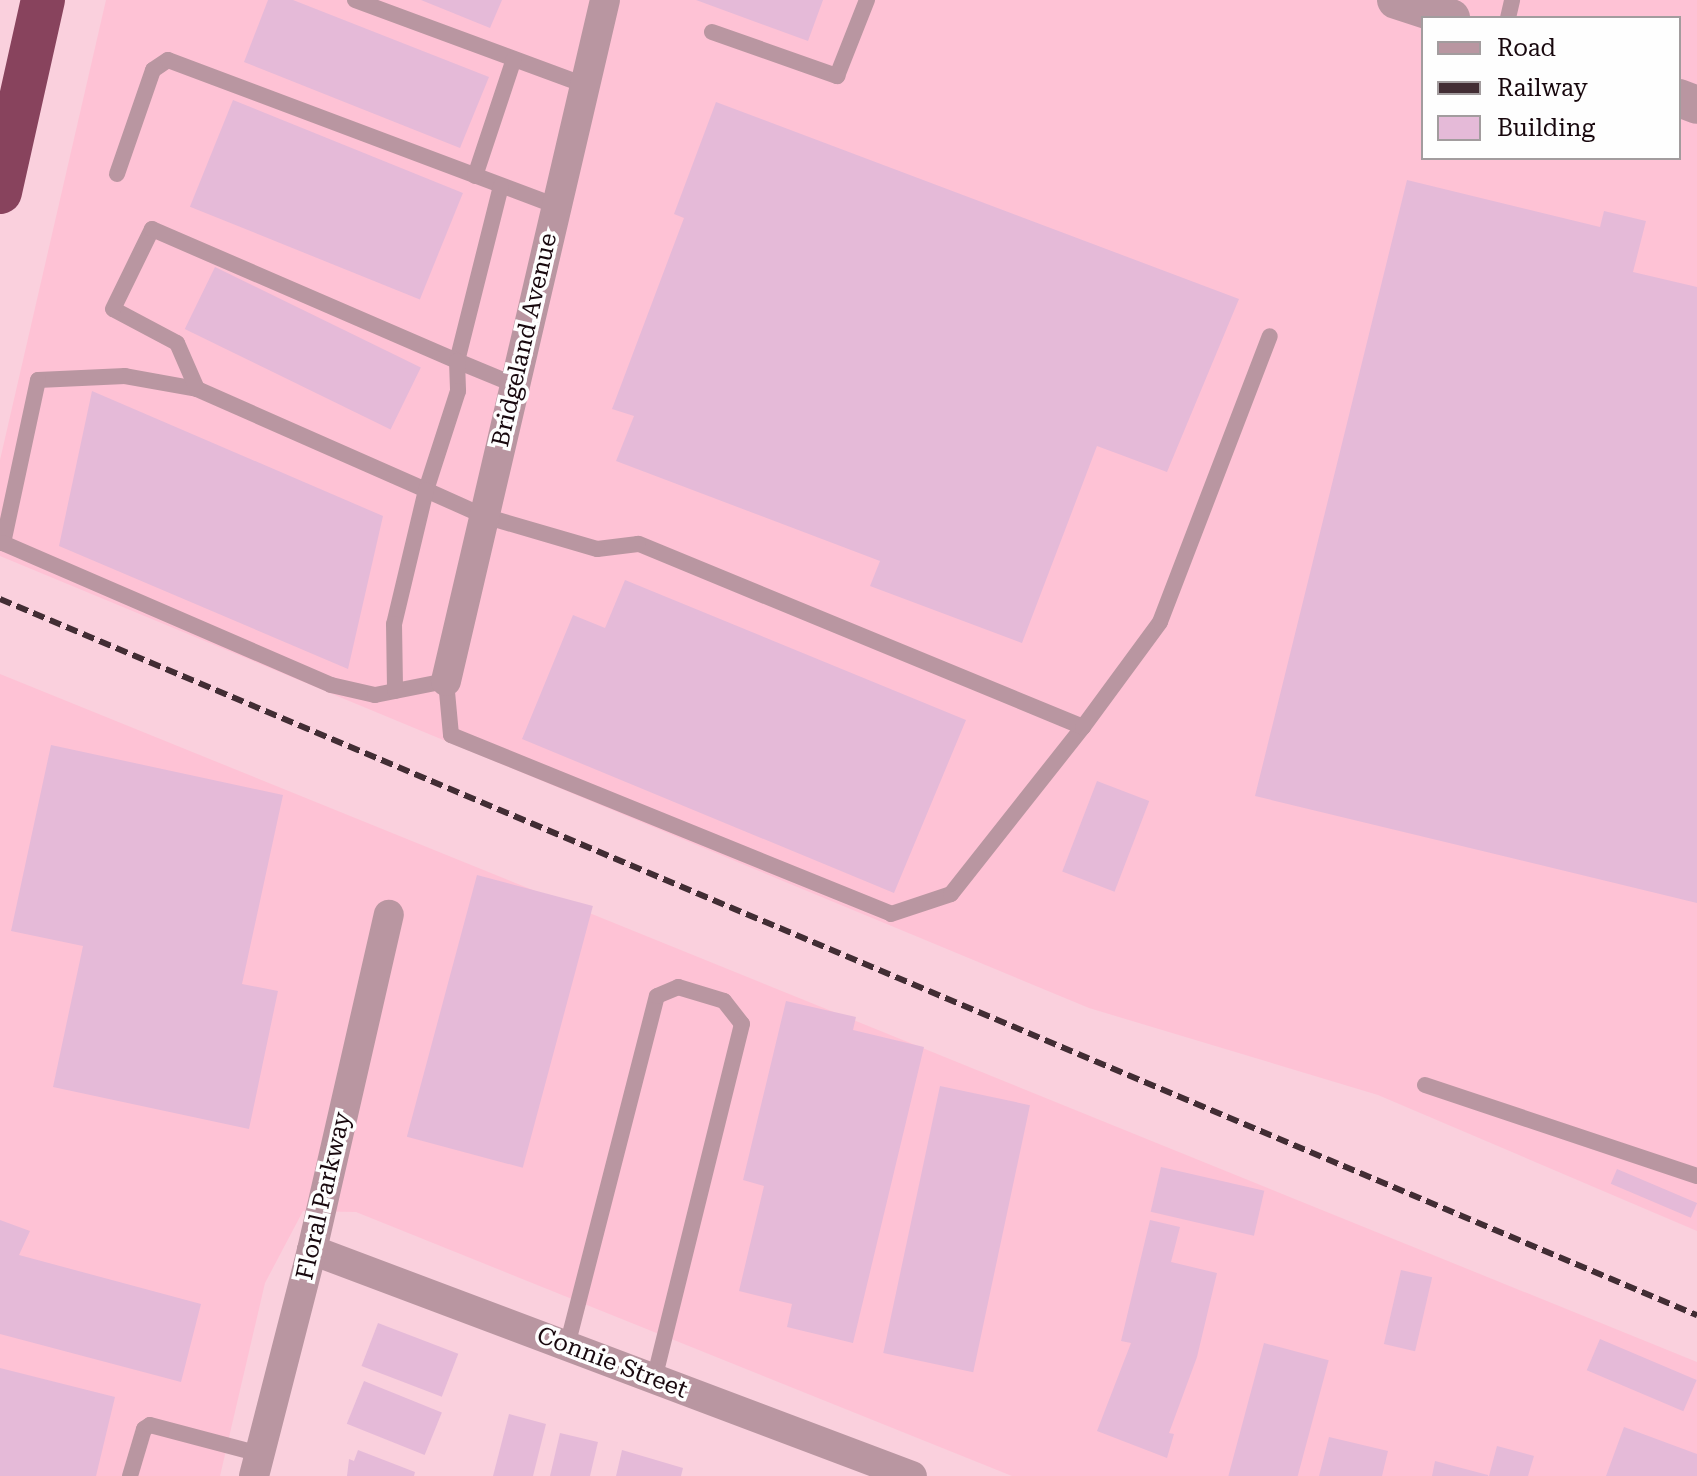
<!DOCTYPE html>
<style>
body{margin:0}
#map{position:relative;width:1697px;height:1476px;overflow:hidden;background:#fad0dd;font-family:"Roboto Serif",serif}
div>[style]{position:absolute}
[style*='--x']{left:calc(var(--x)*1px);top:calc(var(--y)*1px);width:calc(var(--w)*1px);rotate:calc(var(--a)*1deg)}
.built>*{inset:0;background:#fec2d5}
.building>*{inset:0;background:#e5bad8;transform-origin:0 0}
.service>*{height:16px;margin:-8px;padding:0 8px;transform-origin:8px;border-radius:8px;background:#b996a1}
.minor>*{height:30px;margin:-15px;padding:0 15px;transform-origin:15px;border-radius:15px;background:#b996a1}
.tertiary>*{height:38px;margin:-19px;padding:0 19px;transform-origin:19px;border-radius:19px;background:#b996a1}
.motorway>*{height:44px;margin:-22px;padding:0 22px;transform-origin:22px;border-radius:22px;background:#88435d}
.rail>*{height:6px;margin-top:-3px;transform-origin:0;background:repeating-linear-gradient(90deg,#422d34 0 12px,transparent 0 18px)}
span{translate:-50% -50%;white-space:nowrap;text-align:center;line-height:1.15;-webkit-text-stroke:7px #fefefe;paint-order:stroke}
.street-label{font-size:24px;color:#18080e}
.legend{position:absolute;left:1421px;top:16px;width:260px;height:144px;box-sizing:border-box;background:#fefefe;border:2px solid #a29c9e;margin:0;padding:10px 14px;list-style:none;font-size:24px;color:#18080e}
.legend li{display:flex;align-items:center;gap:16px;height:40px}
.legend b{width:40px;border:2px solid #a29c9e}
</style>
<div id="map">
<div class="built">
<div style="clip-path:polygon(evenodd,106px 0,1697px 0,1697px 1231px,1378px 1095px,1089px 1008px,0 556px,0 460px,106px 0,1423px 18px,1679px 18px,1679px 158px,1423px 158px,1423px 18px)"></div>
<div style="clip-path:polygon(0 674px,1697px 1362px,1697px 1476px,1012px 1476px,356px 1212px,303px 1211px,265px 1283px,220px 1476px,0 1476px)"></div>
</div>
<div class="building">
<div style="clip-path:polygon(268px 0,293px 0,489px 77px,460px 148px,244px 62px)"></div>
<div style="clip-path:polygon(421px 0,502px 0,490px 28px)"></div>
<div style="clip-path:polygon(696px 0,823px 0,808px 41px)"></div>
<div style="left:233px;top:100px;width:248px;height:115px;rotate:22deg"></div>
<div style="clip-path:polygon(716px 102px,1239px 299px,1167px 472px,1097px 446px,1022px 643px,870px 586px,880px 561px,616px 461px,634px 416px,612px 409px,684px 218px,674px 214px)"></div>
<div style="clip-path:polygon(1407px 180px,1600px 227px,1604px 211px,1646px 221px,1633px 272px,1697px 287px,1697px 903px,1255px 796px)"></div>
<div style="left:215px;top:267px;width:229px;height:69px;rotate:26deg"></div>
<div style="clip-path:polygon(92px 391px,383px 516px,348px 669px,59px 546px)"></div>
<div style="clip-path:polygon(625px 580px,966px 720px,894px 893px,522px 739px,573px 615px,605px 628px)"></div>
<div style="clip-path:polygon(51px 745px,283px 795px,242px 984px,278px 991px,249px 1129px,53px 1087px,83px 946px,11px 931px)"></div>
<div style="left:1097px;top:781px;width:56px;height:97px;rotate:21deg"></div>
<div style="left:477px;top:875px;width:120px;height:271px;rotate:15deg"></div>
<div style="clip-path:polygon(786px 1001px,856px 1017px,853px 1030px,924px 1047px,853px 1343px,787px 1327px,792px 1304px,739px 1291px,764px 1186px,743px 1180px)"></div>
<div style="left:940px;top:1086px;width:92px;height:273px;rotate:12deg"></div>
<div style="left:1161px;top:1167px;width:106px;height:46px;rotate:13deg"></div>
<div style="left:1617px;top:1169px;width:87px;height:16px;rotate:23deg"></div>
<div style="clip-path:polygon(0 1220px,30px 1231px,19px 1255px,201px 1304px,181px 1382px,0 1334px)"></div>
<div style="clip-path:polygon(1150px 1220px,1180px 1227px,1171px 1262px,1217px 1273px,1197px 1357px,1169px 1433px,1174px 1434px,1167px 1458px,1097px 1431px,1131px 1343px,1121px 1341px)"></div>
<div style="left:1401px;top:1270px;width:32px;height:76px;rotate:13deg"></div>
<div style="left:378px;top:1323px;width:86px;height:46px;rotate:21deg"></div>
<div style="left:1600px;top:1339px;width:105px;height:34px;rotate:23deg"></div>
<div style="left:1264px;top:1343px;width:67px;height:138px;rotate:15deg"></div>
<div style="clip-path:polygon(0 1368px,115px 1397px,96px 1476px,0 1476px)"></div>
<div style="left:364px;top:1381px;width:84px;height:46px;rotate:22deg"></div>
<div style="clip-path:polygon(509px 1414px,546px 1424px,533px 1476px,493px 1476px)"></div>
<div style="clip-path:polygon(1624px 1427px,1697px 1454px,1697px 1476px,1606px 1476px)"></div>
<div style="clip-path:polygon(560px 1433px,598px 1442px,590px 1476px,550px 1476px)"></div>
<div style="clip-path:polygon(1329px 1437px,1388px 1451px,1382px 1476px,1319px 1476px)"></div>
<div style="clip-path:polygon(1497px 1446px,1534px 1456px,1528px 1476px,1489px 1476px)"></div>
<div style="clip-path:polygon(358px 1450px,415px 1472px,414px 1476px,347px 1476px,349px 1459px,354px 1461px)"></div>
<div style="clip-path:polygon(622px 1450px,683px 1468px,681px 1476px,616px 1476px)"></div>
<div style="clip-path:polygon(1435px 1461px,1488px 1475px,1488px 1476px,1432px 1476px)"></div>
</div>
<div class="service">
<div style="--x:355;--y:0;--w:245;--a:20.3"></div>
<div style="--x:1508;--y:18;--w:18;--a:-77"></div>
<div style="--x:712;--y:32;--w:133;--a:19.4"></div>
<div style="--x:837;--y:76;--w:82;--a:-68.5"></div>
<div style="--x:117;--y:174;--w:110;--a:-70.9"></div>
<div style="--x:153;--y:70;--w:18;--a:-34"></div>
<div style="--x:168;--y:60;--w:415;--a:20.6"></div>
<div style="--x:475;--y:176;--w:123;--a:-71.6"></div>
<div style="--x:501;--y:186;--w:180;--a:104.1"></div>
<div style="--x:457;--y:361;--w:63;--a:22.5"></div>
<div style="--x:197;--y:389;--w:73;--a:-169.8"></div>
<div style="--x:125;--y:376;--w:87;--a:177.4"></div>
<div style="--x:38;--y:380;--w:167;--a:102.1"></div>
<div style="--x:3;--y:543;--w:357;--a:23.4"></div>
<div style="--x:331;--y:685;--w:45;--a:12.8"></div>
<div style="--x:375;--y:695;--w:72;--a:-11.2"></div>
<div style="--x:446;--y:681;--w:54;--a:84.7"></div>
<div style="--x:451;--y:735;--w:475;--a:22.1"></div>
<div style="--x:891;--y:914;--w:63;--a:-18.4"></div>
<div style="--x:951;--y:894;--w:213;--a:-51.7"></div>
<div style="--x:1083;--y:727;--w:481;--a:-157.6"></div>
<div style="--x:638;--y:544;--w:41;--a:173"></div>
<div style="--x:597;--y:549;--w:118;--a:-163.7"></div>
<div style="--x:484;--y:516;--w:64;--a:-155.9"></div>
<div style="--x:426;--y:490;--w:250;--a:-156.2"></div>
<div style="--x:197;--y:389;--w:50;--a:-113.5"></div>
<div style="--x:177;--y:343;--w:72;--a:-152"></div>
<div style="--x:113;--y:309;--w:89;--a:-64"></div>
<div style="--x:152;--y:229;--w:332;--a:23.4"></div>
<div style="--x:457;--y:361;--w:30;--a:88"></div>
<div style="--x:458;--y:391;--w:104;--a:107.9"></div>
<div style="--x:426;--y:490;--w:138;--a:103.4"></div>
<div style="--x:394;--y:624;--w:67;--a:89.1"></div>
<div style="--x:1083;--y:727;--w:130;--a:-53.7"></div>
<div style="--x:1160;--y:622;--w:306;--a:-69"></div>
<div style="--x:1425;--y:1085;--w:287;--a:18.5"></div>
<div style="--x:567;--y:1346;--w:361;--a:-75.6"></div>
<div style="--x:657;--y:996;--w:23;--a:-23"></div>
<div style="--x:678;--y:987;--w:48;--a:16.9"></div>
<div style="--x:724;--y:1001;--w:29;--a:52"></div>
<div style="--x:742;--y:1024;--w:366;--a:103.9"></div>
<div style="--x:130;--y:1476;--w:49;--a:-73.4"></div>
<div style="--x:144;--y:1429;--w:7;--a:-34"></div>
<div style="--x:150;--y:1425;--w:114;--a:14.8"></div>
</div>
<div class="minor">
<div style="--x:446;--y:681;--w:699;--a:-76.86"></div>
<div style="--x:312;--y:1250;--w:641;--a:20.64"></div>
<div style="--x:254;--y:1476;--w:233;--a:-75.6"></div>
<div style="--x:312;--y:1250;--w:344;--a:-77.1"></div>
</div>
<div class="tertiary">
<div style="--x:1396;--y:0;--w:58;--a:18.1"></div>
<div style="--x:1679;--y:98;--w:19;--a:21"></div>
</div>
<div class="motorway">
<div style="--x:0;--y:192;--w:197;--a:-77.4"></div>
</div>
<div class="rail">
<div style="--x:0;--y:599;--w:1842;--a:22.88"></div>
</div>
<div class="street-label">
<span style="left:525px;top:340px;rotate:-77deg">Bridgeland Avenue</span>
<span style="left:324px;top:1196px;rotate:-77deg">Floral Parkway</span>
<span style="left:612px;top:1363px;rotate:21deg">Connie Street</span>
</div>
<ul class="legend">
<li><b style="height:10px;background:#b996a1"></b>Road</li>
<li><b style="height:10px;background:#422d34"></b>Railway</li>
<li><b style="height:22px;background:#e5bad8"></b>Building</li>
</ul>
</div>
